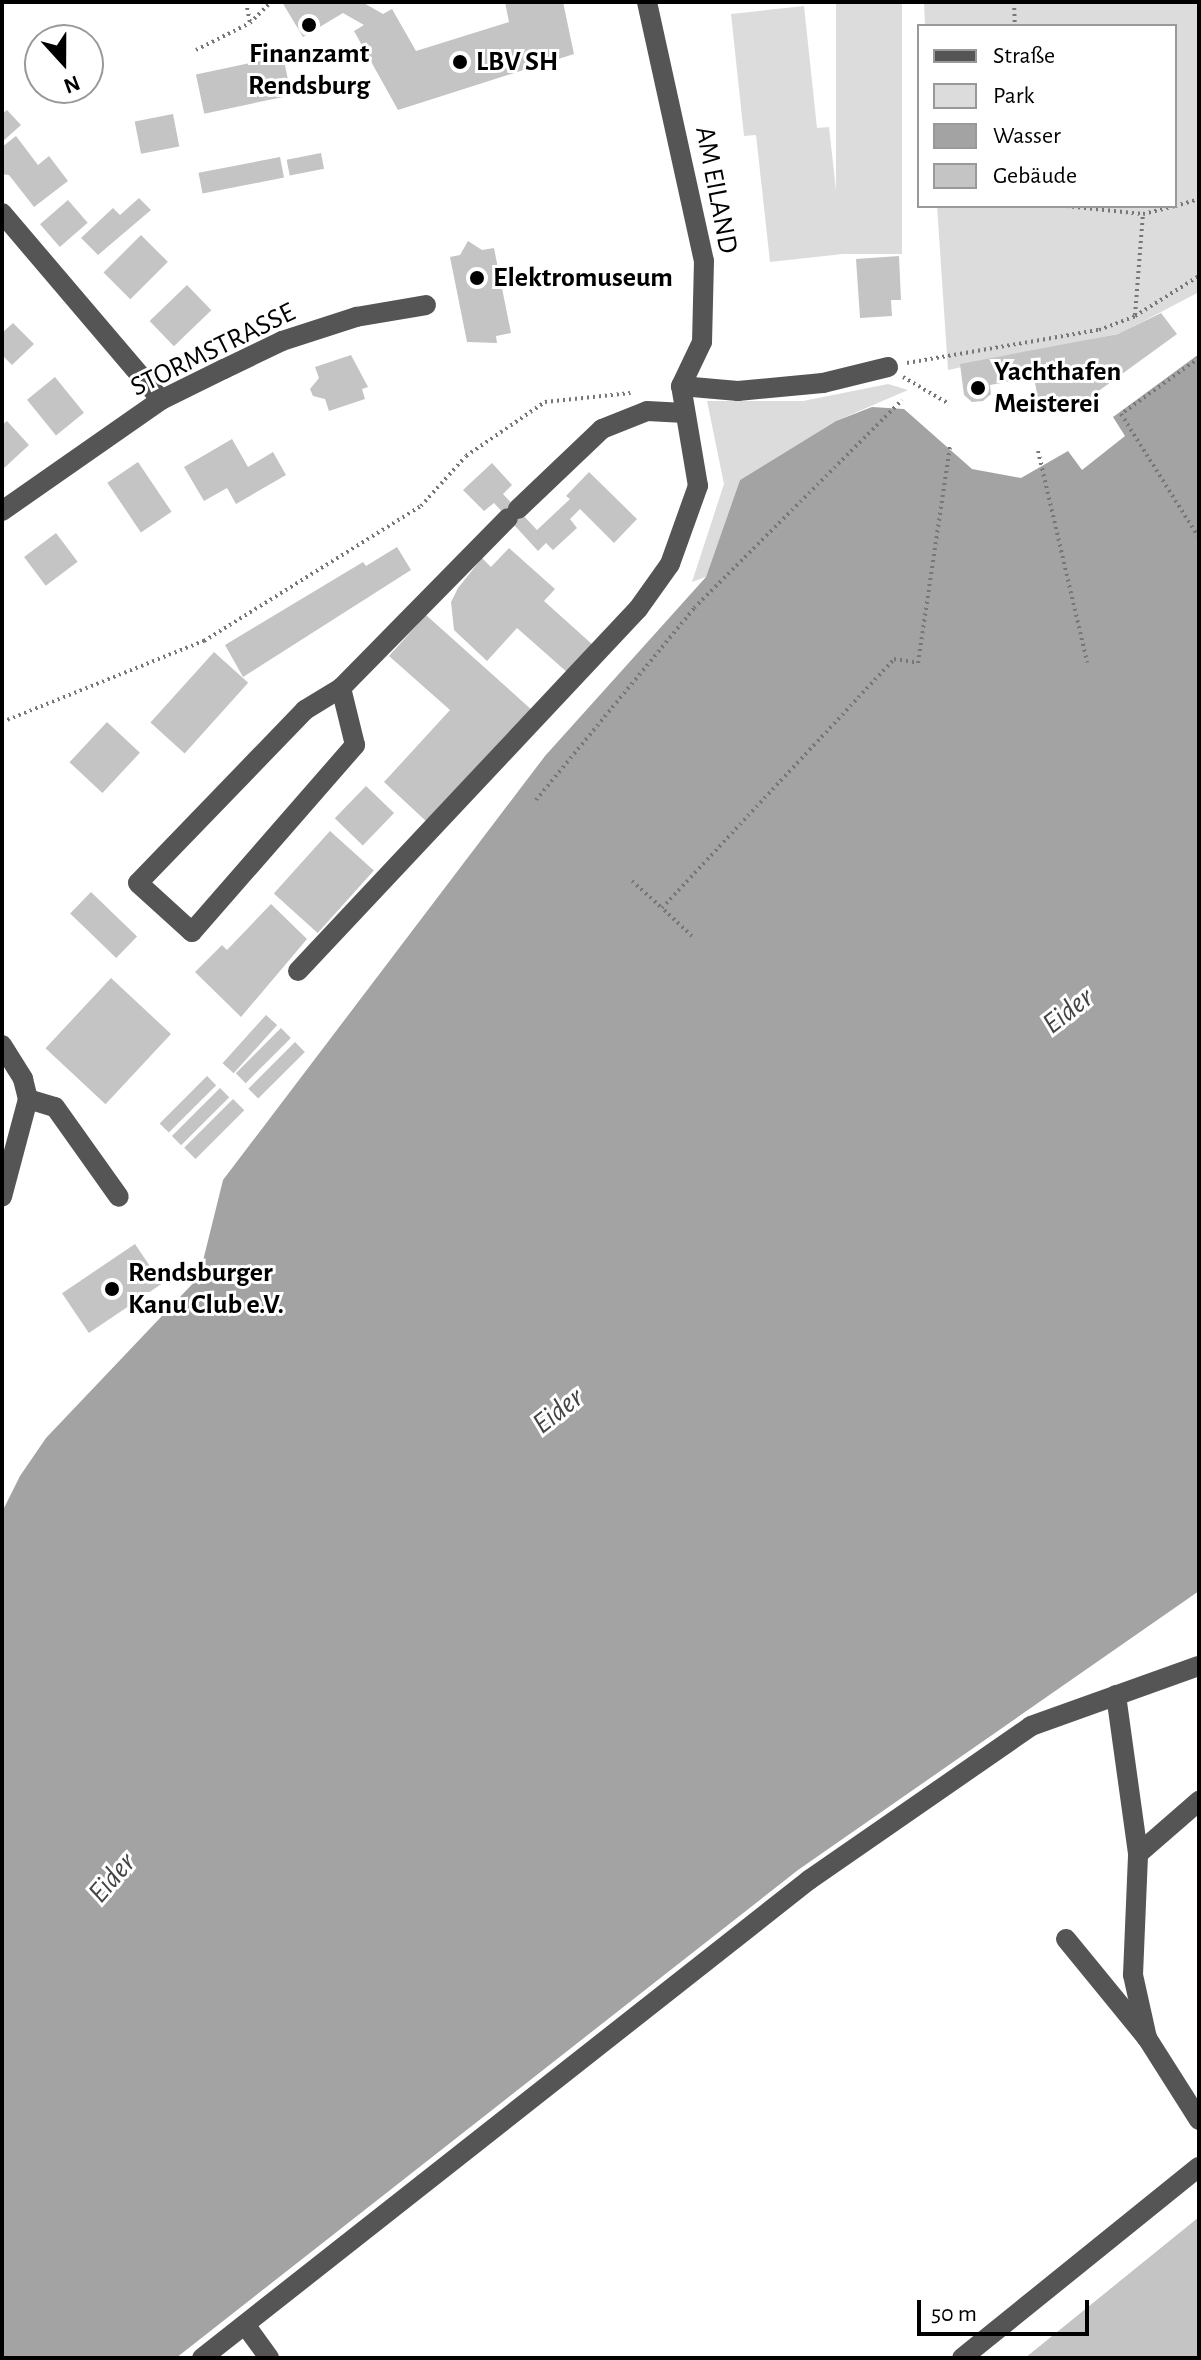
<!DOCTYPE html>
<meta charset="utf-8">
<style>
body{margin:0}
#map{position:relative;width:1201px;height:2360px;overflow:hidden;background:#fff;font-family:"Alegreya Sans",sans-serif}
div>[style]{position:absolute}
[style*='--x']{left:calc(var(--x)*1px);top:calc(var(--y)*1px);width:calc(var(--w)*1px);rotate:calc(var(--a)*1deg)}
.green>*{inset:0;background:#dcdcdc;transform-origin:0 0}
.water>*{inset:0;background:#a3a3a3}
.building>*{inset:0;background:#c4c4c4;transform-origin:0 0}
.path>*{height:4px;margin-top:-2px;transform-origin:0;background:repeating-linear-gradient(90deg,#777 0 2px,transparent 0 6px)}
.minor>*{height:20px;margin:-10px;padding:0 10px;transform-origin:10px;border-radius:10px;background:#555}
.dots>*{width:22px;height:22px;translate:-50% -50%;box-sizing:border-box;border:4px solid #fff;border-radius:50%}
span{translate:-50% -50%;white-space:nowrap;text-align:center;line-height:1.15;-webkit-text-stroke:6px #fff;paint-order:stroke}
.poi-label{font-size:28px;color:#000;font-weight:700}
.left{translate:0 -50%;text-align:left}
.street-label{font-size:28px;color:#000}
.water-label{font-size:30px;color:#444;font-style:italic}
.frame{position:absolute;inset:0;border:4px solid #000;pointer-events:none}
.legend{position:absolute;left:917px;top:24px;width:260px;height:184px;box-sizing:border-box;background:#fff;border:2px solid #999;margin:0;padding:10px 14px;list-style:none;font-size:24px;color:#000}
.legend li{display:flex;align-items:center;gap:16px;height:40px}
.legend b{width:40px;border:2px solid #999}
.north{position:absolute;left:24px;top:24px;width:80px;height:80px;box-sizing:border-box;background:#fff;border:2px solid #999;border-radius:50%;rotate:159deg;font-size:22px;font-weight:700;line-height:32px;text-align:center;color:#000}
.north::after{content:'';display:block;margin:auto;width:28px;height:36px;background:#000;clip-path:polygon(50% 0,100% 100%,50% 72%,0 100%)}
.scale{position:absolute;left:917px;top:2300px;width:172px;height:36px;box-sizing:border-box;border:4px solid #000;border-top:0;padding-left:10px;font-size:24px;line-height:28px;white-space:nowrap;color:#000;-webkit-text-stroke:6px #fff;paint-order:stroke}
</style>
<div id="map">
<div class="green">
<div style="left:836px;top:2px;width:66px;height:252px"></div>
<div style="clip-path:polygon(924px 2px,1199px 2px,1199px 292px,1121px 333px,948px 370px,937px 206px,1175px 206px,1175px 26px,925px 26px)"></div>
<div style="clip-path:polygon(804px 6px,817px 128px,829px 127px,843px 254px,770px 262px,756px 135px,744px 136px,731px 14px)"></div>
<div style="clip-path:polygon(888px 384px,908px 390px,836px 421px,740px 480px,706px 577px,692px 582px,724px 484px,707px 401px,803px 401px)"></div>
</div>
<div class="water">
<div style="clip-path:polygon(1199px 354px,1199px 1591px,798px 1870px,176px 2358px,2px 2358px,2px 1512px,20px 1476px,46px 1438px,199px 1277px,223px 1180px,545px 756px,706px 577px,740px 480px,836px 421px,872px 407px,904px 409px,972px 469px,1021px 478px,1068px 451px,1082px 470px,1125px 436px,1113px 417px)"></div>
</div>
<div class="building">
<div style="clip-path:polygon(282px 2px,362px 2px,383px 14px,392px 9px,416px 51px,509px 22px,505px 2px,563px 2px,574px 54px,398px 110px,354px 31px,364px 25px,343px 13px,303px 37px)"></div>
<div style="left:283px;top:56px;width:40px;height:89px;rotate:78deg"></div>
<div style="clip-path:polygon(7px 110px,21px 125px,2px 142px,2px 114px)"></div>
<div style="left:173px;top:114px;width:33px;height:39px;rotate:79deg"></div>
<div style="clip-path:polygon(16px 136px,38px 165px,49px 156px,68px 181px,34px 207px,9px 175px,2px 174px,2px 147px)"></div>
<div style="left:321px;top:153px;width:16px;height:35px;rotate:79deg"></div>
<div style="left:280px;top:157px;width:21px;height:83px;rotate:79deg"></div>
<div style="clip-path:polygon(139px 198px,151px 210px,98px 255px,81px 238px,113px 208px,120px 215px)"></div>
<div style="left:68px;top:200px;width:30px;height:37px;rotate:49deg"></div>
<div style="left:141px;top:235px;width:38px;height:53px;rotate:45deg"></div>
<div style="clip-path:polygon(468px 241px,482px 250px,494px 248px,511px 333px,496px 336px,497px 343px,467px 342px,450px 257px,460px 255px)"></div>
<div style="clip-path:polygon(899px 256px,901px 300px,891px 300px,892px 316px,860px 318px,856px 259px)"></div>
<div style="left:187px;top:285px;width:35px;height:52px;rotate:46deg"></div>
<div style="clip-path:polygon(1161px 313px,1177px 334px,1082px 403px,1040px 411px,1034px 377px,990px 385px,991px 394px,983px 401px,972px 402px,964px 395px,960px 364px,1118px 334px)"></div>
<div style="clip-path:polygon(13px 323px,34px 344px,12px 365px,2px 355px,2px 333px)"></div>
<div style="clip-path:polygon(351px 355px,368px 387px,362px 389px,365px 399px,329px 411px,325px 399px,313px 396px,310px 389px,319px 378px,315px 367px)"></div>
<div style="left:55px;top:377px;width:46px;height:36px;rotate:51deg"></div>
<div style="clip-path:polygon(7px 421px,29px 445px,2px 470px,2px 425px)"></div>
<div style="clip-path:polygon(232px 439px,248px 467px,273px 452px,286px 475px,236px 504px,227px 488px,204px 501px,184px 467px)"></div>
<div style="left:138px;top:462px;width:60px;height:37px;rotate:56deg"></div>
<div style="clip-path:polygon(492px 463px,512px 485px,503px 494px,537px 530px,570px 499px,566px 496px,589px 472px,637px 519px,614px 543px,580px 509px,570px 519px,577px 528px,553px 550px,546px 543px,538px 551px,494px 503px,484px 511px,463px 490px)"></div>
<div style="left:56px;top:533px;width:36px;height:40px;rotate:53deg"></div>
<div style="clip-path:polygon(397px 547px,411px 570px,243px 677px,225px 645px,363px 562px,366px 566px)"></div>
<div style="clip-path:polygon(509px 548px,555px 589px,544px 601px,593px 645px,568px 673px,517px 628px,487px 661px,454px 630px,451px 602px,458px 588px,482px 558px,491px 567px)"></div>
<div style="clip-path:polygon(426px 615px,533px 711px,428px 823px,384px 782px,450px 710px,389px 656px)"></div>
<div style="left:214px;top:652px;width:46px;height:95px;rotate:42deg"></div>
<div style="left:107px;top:722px;width:45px;height:55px;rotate:43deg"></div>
<div style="left:366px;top:786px;width:39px;height:45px;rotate:44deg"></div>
<div style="left:330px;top:831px;width:59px;height:84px;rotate:42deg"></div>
<div style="left:91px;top:892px;width:64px;height:30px;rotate:44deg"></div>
<div style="clip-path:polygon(271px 904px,307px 939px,241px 1017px,195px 972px,222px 945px,227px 950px)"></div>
<div style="left:111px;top:978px;width:82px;height:96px;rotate:43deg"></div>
<div style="left:266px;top:1015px;width:15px;height:65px;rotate:42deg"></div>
<div style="left:281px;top:1028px;width:14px;height:64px;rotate:45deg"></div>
<div style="left:295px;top:1042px;width:14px;height:66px;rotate:45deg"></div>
<div style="left:207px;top:1076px;width:13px;height:67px;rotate:45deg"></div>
<div style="left:220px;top:1088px;width:13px;height:68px;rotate:45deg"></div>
<div style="left:233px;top:1099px;width:16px;height:69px;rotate:45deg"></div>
<div style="left:135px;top:1244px;width:48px;height:88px;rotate:56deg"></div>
<div style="clip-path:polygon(1199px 2217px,1199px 2358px,1025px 2358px)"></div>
</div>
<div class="path">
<div style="--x:246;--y:2;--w:21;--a:79"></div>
<div style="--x:1014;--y:2;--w:24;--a:88"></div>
<div style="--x:196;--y:50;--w:60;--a:-26.6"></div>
<div style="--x:250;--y:23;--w:30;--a:-45"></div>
<div style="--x:1066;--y:206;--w:77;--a:5.9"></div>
<div style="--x:1143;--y:214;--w:32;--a:-14"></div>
<div style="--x:1175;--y:206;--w:25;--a:-16"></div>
<div style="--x:1135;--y:315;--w:101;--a:-85.5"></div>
<div style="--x:1199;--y:358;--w:96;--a:144.3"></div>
<div style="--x:1121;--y:414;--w:146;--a:57.8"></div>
<div style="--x:907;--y:363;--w:195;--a:-9.8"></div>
<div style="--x:1099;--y:330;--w:39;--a:-21"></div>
<div style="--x:1135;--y:316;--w:75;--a:-32"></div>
<div style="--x:903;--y:377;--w:53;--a:30.4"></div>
<div style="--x:1038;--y:451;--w:217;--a:76.9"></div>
<div style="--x:2;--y:722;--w:218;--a:-21.9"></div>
<div style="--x:204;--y:641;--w:256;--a:-31.9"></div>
<div style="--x:421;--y:506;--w:67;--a:-48"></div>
<div style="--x:466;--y:456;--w:96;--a:-34.4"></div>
<div style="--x:545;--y:402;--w:86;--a:-6"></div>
<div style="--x:536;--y:800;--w:249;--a:-50.5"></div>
<div style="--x:694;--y:608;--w:294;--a:-45"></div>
<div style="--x:632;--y:881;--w:40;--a:42"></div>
<div style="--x:692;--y:936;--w:41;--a:-137"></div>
<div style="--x:662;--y:908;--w:340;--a:-47"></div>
<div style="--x:894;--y:659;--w:24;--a:9"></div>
<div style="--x:918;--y:663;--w:219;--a:-81.6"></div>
</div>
<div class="minor">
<div style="--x:647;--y:2;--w:265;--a:77.6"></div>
<div style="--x:704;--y:261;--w:81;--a:91.4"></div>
<div style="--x:702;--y:342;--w:49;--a:115.5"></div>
<div style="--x:2;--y:213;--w:245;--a:49.6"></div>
<div style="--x:681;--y:386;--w:57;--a:5"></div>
<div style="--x:738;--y:391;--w:85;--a:-5.4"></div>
<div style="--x:823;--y:383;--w:67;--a:-13.8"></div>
<div style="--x:518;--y:509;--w:116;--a:-43.6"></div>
<div style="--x:602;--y:429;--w:48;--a:-21.8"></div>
<div style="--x:647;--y:411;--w:38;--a:3"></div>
<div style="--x:2;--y:511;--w:194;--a:-34.9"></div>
<div style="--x:161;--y:400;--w:70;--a:-26.2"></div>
<div style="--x:224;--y:369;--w:64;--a:-25.8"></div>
<div style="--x:282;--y:341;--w:78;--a:-18"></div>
<div style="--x:356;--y:317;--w:71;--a:-9.7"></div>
<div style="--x:341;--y:688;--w:42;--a:148.6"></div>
<div style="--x:305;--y:710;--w:240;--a:134"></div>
<div style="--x:138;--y:883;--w:73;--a:42.2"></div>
<div style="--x:192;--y:932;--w:248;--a:-48.9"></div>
<div style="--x:355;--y:745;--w:59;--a:-103.8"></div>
<div style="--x:341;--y:688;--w:238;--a:-45.5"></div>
<div style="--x:298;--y:971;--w:497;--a:-46.8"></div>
<div style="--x:638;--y:609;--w:55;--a:-54.6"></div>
<div style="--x:670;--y:564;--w:83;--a:-70.3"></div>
<div style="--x:698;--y:486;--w:101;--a:-99.6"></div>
<div style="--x:2;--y:1045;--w:40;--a:58"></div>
<div style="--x:23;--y:1079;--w:21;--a:76"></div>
<div style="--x:28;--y:1099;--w:101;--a:104.9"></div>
<div style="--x:28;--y:1099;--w:28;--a:17"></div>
<div style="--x:55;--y:1107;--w:110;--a:54.6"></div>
<div style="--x:1116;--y:1695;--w:161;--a:82.1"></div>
<div style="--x:1066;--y:1939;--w:128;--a:50.7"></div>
<div style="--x:1147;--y:2038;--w:97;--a:57.6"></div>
<div style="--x:1147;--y:2038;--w:65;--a:-102.5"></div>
<div style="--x:1133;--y:1975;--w:121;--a:-87.6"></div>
<div style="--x:1138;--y:1854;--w:81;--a:-41"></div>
<div style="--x:246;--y:2326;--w:39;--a:54"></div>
<div style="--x:202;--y:2358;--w:773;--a:-38.22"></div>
<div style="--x:809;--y:1880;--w:270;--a:-34.7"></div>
<div style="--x:1031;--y:1726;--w:178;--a:-19.7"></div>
<div style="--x:962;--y:2358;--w:304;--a:-38.9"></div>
</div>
<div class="dots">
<div style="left:309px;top:25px;background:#000"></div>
<div style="left:460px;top:62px;background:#000"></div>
<div style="left:477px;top:278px;background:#000"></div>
<div style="left:978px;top:388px;background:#000"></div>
<div style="left:112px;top:1289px;background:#000"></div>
</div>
<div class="poi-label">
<span style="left:309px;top:70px">Finanzamt<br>Rendsburg</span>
<span class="left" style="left:476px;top:62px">LBV SH</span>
<span class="left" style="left:493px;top:278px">Elektromuseum</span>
<span class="left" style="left:994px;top:388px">Yachthafen<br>Meisterei</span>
<span class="left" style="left:128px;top:1289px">Rendsburger<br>Kanu Club e.V.</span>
</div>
<div class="street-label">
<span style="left:716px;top:190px;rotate:79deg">AM EILAND</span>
<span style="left:213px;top:350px;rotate:-26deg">STORMSTRASSE</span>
</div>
<div class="water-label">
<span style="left:1068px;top:1011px;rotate:-38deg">Eider</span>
<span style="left:558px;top:1411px;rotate:-38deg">Eider</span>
<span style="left:112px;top:1878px;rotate:-49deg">Eider</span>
</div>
<div class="frame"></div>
<ul class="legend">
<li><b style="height:10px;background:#555"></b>Straße</li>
<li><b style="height:22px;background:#dcdcdc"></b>Park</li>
<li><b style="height:22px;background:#a3a3a3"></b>Wasser</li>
<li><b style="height:22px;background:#c4c4c4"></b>Gebäude</li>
</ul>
<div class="north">N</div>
<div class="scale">50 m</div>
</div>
